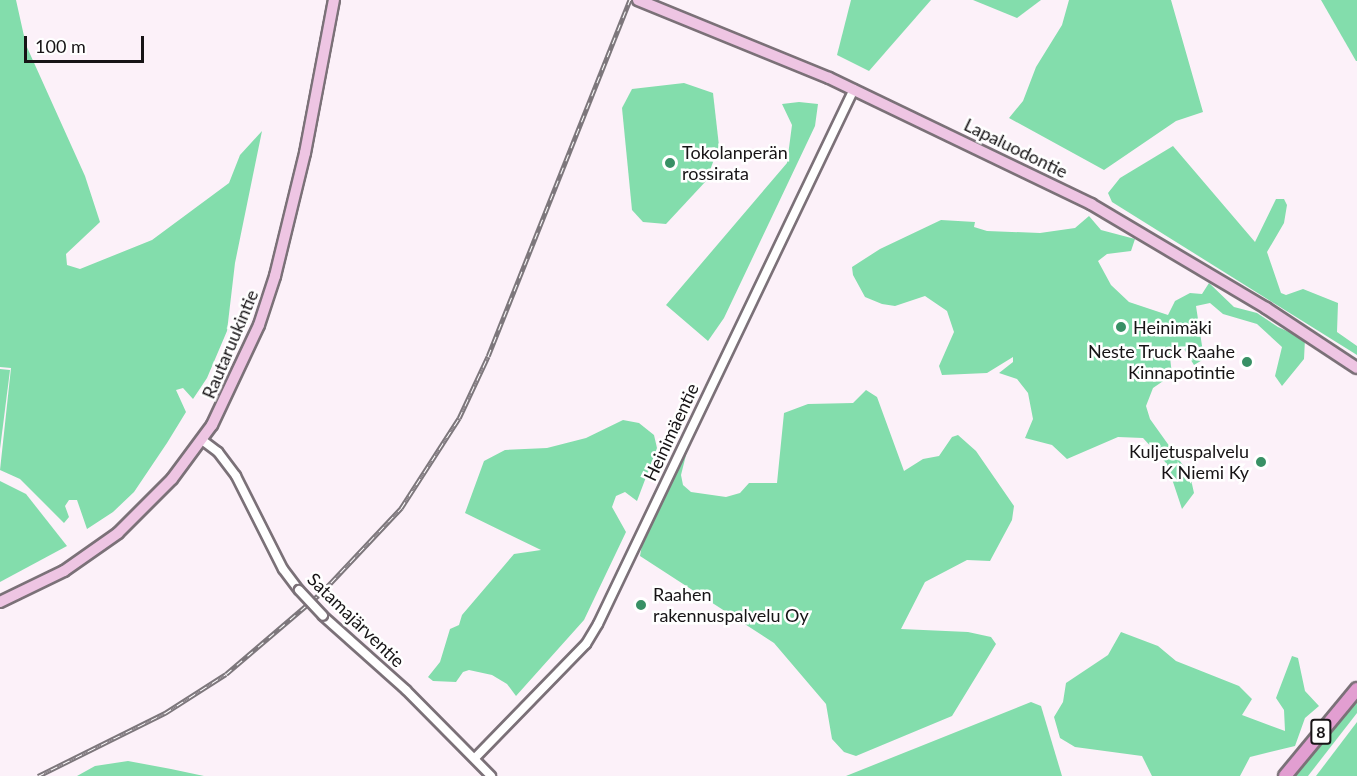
<!DOCTYPE html>
<meta charset="utf-8">
<style>
body{margin:0}
#map{position:relative;width:1357px;height:776px;overflow:hidden;background:#fcf1f9;font-family:Lato,sans-serif}
div>[style]{position:absolute}
[style*='--x']{left:calc(var(--x)*1px);top:calc(var(--y)*1px);width:calc(var(--w)*1px);rotate:calc(var(--a)*1deg)}
.green>*{inset:0;background:#83ddac}
.roads{filter:drop-shadow(2px 0 #7b7178) drop-shadow(-2px 0 #7b7178) drop-shadow(0 2px #7b7178) drop-shadow(0 -2px #7b7178)}
.minor>*{height:8px;margin:-4px;padding:0 4px;transform-origin:4px;border-radius:4px;background:#fff}
.major>*{height:10px;margin:-5px;padding:0 5px;transform-origin:5px;border-radius:5px;background:#eec5e3}
.highway>*{height:12px;margin:-6px;padding:0 6px;transform-origin:6px;border-radius:6px;background:#e29ed1}
.rail>*{height:4.5px;margin-top:-2.25px;transform-origin:0;background:repeating-linear-gradient(90deg,#fff 0 7px,#7d777c 0 14px);box-sizing:border-box;border-block:2px solid #7d777c}
.bridges{filter:drop-shadow(2px 0 #7b7178) drop-shadow(-2px 0 #7b7178) drop-shadow(0 2px #7b7178) drop-shadow(0 -2px #7b7178)}
.minor-bridge>*{height:8px;margin:-4px;padding:0 4px;transform-origin:4px;border-radius:4px;background:#fff}
.dots>*{width:16px;height:16px;translate:-50% -50%;box-sizing:border-box;border:3px solid #fff;border-radius:50%}
span{translate:-50% -50%;white-space:nowrap;text-align:center;line-height:1.15;-webkit-text-stroke:5px #fff;paint-order:stroke}
.shield-label span{padding:2px 4px;background:#fff;border:2px solid;border-radius:4px;-webkit-text-stroke-width:0}
.shield-label{font-size:16px;color:#171416;font-weight:700}
.street-label{font-size:18px;color:#171416}
.poi-label{font-size:18px;color:#171416}
.left{translate:0 -50%;text-align:left}
.right{translate:-100% -50%;text-align:right}
.scale{position:absolute;left:24px;top:36px;width:120px;height:27px;box-sizing:border-box;border:3px solid #171416;border-top:0;padding-left:8px;font-size:18px;line-height:21px;white-space:nowrap;color:#171416;-webkit-text-stroke:4px #fff;paint-order:stroke}
</style>
<div id="map">
<div class="green">
<div style="clip-path:polygon(0 0,16px 0,26px 45px,85px 176px,100px 222px,66px 254px,67px 265px,80px 269px,152px 240px,229px 183px,240px 155px,262px 131px,235px 263px,227px 331px,207px 378px,193px 399px,183px 388px,176px 390px,186px 412px,167px 443px,134px 492px,113px 512px,87px 529px,77px 500px,69px 500px,65px 506px,69px 517px,64px 523px,20px 479px,0 470px,11px 368px,0 367px)"></div>
<div style="clip-path:polygon(851px 0,931px 0,869px 71px,837px 55px)"></div>
<div style="clip-path:polygon(973px 0,1041px 0,1017px 18px)"></div>
<div style="clip-path:polygon(1069px 0,1171px 0,1203px 112px,1176px 121px,1104px 170px,1009px 118px,1023px 101px,1036px 67px,1062px 25px)"></div>
<div style="clip-path:polygon(1321px 0,1357px 0,1357px 61px,1356px 61px)"></div>
<div style="clip-path:polygon(684px 83px,713px 93px,719px 146px,706px 181px,666px 224px,643px 222px,632px 210px,622px 108px,632px 89px)"></div>
<div style="clip-path:polygon(799px 102px,818px 104px,815px 126px,724px 318px,708px 341px,666px 305px,787px 163px,792px 125px,782px 104px)"></div>
<div style="clip-path:polygon(1173px 146px,1255px 242px,1276px 199px,1284px 199px,1287px 205px,1284px 223px,1267px 252px,1281px 293px,1286px 295px,1303px 289px,1338px 303px,1337px 332px,1357px 346px,1357px 355px,1112px 202px,1108px 193px,1120px 178px)"></div>
<div style="clip-path:polygon(1089px 216px,1101px 230px,1135px 239px,1131px 251px,1107px 254px,1098px 261px,1111px 285px,1129px 302px,1168px 315px,1175px 301px,1190px 293px,1202px 294px,1209px 283px,1234px 307px,1257px 313px,1278px 327px,1305px 339px,1304px 359px,1282px 386px,1275px 376px,1282px 347px,1257px 324px,1223px 314px,1210px 303px,1196px 306px,1204px 359px,1194px 365px,1184px 349px,1170px 357px,1172px 375px,1153px 388px,1146px 406px,1150px 419px,1190px 475px,1194px 493px,1182px 509px,1167px 464px,1143px 438px,1118px 437px,1067px 459px,1052px 445px,1025px 438px,1033px 419px,1028px 393px,1017px 379px,999px 373px,1013px 362px,1013px 357px,987px 373px,942px 375px,939px 366px,954px 332px,947px 311px,925px 296px,895px 306px,882px 304px,865px 297px,853px 275px,852px 267px,880px 249px,941px 220px,975px 222px,974px 227px,987px 231px,1040px 233px,1075px 228px)"></div>
<div style="clip-path:polygon(0 369px,10px 370px,0 449px)"></div>
<div style="clip-path:polygon(866px 390px,877px 397px,904px 471px,923px 459px,939px 456px,952px 437px,958px 435px,976px 451px,1014px 506px,1012px 520px,990px 561px,967px 560px,925px 582px,901px 629px,968px 632px,991px 637px,996px 644px,952px 716px,856px 756px,844px 752px,832px 739px,826px 704px,774px 643px,640px 556px,644px 533px,687px 451px,681px 475px,683px 485px,691px 492px,726px 497px,740px 493px,749px 483px,777px 483px,784px 413px,808px 404px,853px 403px)"></div>
<div style="clip-path:polygon(623px 420px,639px 423px,654px 435px,657px 448px,637px 501px,625px 492px,616px 496px,612px 507px,626px 532px,584px 620px,516px 696px,507px 684px,492px 675px,469px 670px,463px 672px,456px 682px,433px 681px,428px 677px,440px 662px,450px 629px,459px 625px,462px 615px,514px 554px,541px 550px,465px 513px,484px 461px,505px 450px,547px 448px,586px 438px)"></div>
<div style="clip-path:polygon(0 481px,26px 494px,67px 546px,0 582px)"></div>
<div style="clip-path:polygon(1121px 632px,1158px 646px,1176px 661px,1239px 686px,1252px 699px,1242px 715px,1285px 731px,1284px 710px,1276px 698px,1292px 656px,1298px 658px,1305px 691px,1319px 706px,1305px 718px,1295px 746px,1250px 757px,1240px 776px,1152px 776px,1142px 756px,1075px 747px,1060px 738px,1054px 717px,1063px 702px,1066px 683px,1108px 655px)"></div>
<div style="clip-path:polygon(1357px 701px,1357px 713px,1308px 776px,1295px 776px)"></div>
<div style="clip-path:polygon(1031px 702px,1041px 706px,1062px 776px,846px 776px)"></div>
<div style="clip-path:polygon(1357px 722px,1357px 776px,1316px 776px)"></div>
<div style="clip-path:polygon(128px 761px,171px 769px,204px 776px,77px 776px,95px 766px)"></div>
</div>
<div class="roads">
<div class="minor">
<div style="--x:202;--y:440;--w:20;--a:37"></div>
<div style="--x:218;--y:452;--w:30;--a:53"></div>
<div style="--x:236;--y:476;--w:104;--a:63.2"></div>
<div style="--x:283;--y:569;--w:26;--a:53"></div>
<div style="--x:323;--y:616;--w:111;--a:41.7"></div>
<div style="--x:406;--y:690;--w:121;--a:45.3"></div>
<div style="--x:475;--y:758;--w:159;--a:-45.8"></div>
<div style="--x:586;--y:644;--w:23;--a:-59"></div>
<div style="--x:598;--y:624;--w:593;--a:-64.43"></div>
</div>
<div class="major">
<div style="--x:638;--y:0;--w:206;--a:22.2"></div>
<div style="--x:829;--y:78;--w:291;--a:25.7"></div>
<div style="--x:1091;--y:204;--w:204;--a:30.7"></div>
<div style="--x:1266;--y:308;--w:109;--a:33.4"></div>
<div style="--x:0;--y:602;--w:71;--a:-25.8"></div>
<div style="--x:64;--y:571;--w:66;--a:-35.1"></div>
<div style="--x:118;--y:533;--w:76;--a:-45"></div>
<div style="--x:172;--y:479;--w:67;--a:-53.5"></div>
<div style="--x:212;--y:425;--w:110;--a:-64.8"></div>
<div style="--x:259;--y:325;--w:52;--a:-71.9"></div>
<div style="--x:275;--y:276;--w:127;--a:-76.3"></div>
<div style="--x:305;--y:153;--w:156;--a:-79.3"></div>
</div>
<div class="highway">
<div style="--x:1285;--y:776;--w:113;--a:-50.4"></div>
</div>
</div>
<div class="rail">
<div style="--x:38;--y:776;--w:142;--a:-26.4"></div>
<div style="--x:165;--y:713;--w:72;--a:-32.6"></div>
<div style="--x:226;--y:674;--w:125;--a:-40.5"></div>
<div style="--x:321;--y:593;--w:117;--a:-46.7"></div>
<div style="--x:401;--y:508;--w:107;--a:-57.2"></div>
<div style="--x:459;--y:418;--w:68;--a:-64.9"></div>
<div style="--x:488;--y:356;--w:383;--a:-68.3"></div>
</div>
<div class="bridges">
<div class="minor-bridge">
<div style="--x:299;--y:590;--w:35;--a:47"></div>
</div>
</div>
<div class="dots">
<div style="left:670px;top:163px;background:#389065"></div>
<div style="left:1121px;top:327px;background:#389065"></div>
<div style="left:1247px;top:362px;background:#389065"></div>
<div style="left:1261px;top:462px;background:#389065"></div>
<div style="left:641px;top:605px;background:#389065"></div>
</div>
<div class="shield-label">
<span style="left:1321px;top:732px">8</span>
</div>
<div class="street-label">
<span style="left:1016px;top:148px;rotate:26deg">Lapaluodontie</span>
<span style="left:230px;top:344px;rotate:-67deg">Rautaruukintie</span>
<span style="left:671px;top:432px;rotate:-65deg">Heinimäentie</span>
<span style="left:356px;top:620px;rotate:44deg">Satamajärventie</span>
</div>
<div class="poi-label">
<span class="left" style="left:682px;top:163px">Tokolanperän<br>rossirata</span>
<span class="left" style="left:1133px;top:327px">Heinimäki</span>
<span class="right" style="left:1235px;top:362px">Neste Truck Raahe<br>Kinnapotintie</span>
<span class="right" style="left:1249px;top:462px">Kuljetuspalvelu<br>K Niemi Ky</span>
<span class="left" style="left:653px;top:605px">Raahen<br>rakennuspalvelu Oy</span>
</div>
<div class="scale">100 m</div>
</div>
